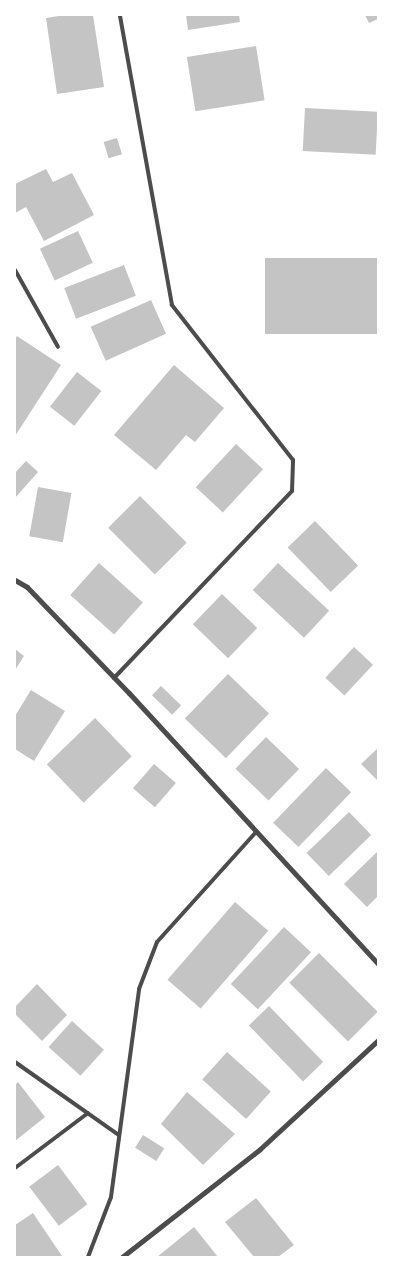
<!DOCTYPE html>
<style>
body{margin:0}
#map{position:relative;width:393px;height:1272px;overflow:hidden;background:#fff;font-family:Inter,sans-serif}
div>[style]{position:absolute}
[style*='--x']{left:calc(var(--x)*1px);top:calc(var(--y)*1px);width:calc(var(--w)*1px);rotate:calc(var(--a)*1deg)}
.building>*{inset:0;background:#c4c4c4;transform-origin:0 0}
.service>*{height:4px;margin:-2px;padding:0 2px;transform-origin:2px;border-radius:2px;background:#4c4c4c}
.minor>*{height:5px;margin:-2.5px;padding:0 2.5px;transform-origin:2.5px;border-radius:2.5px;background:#4c4c4c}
span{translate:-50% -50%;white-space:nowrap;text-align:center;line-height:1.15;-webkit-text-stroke:4px #fff;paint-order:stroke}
.frame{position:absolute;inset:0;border:16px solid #fff;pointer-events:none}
</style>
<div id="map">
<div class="building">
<div style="clip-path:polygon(65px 15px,93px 15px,104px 87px,57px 94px,46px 18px)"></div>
<div style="clip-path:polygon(186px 15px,239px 15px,240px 22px,188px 30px)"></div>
<div style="clip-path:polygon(365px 15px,378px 15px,378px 19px,369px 23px)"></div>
<div style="left:256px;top:46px;width:55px;height:70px;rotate:81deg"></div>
<div style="left:305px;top:108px;width:73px;height:43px;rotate:3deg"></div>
<div style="left:117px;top:138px;width:17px;height:14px;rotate:73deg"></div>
<div style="clip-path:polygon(46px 169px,53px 182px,72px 173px,94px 215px,44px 241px,26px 207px,15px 213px,15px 184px)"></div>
<div style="left:78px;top:231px;width:35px;height:42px;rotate:65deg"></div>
<div style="left:378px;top:258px;width:76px;height:113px;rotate:90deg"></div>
<div style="left:124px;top:265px;width:33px;height:64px;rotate:69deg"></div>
<div style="left:151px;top:300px;width:37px;height:66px;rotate:66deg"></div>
<div style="clip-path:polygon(17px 336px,61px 365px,15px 436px,15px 339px)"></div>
<div style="clip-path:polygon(174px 365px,224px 408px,195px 442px,186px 435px,156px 470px,114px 435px)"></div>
<div style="left:77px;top:372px;width:31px;height:44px;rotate:38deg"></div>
<div style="left:236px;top:444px;width:37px;height:59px;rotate:43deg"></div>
<div style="clip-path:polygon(26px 461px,38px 472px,15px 498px,15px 473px)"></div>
<div style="left:38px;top:487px;width:34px;height:50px;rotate:10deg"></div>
<div style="left:140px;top:496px;width:66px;height:45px;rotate:45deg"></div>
<div style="left:315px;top:521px;width:62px;height:38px;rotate:46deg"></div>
<div style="left:99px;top:563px;width:59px;height:43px;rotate:42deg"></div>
<div style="left:278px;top:563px;width:70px;height:37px;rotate:43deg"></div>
<div style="left:222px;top:594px;width:49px;height:42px;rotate:44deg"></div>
<div style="left:354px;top:647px;width:26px;height:42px;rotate:43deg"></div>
<div style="clip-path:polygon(15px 649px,24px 656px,15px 670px)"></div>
<div style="left:228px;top:674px;width:57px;height:62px;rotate:44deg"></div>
<div style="left:161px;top:686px;width:28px;height:13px;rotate:44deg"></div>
<div style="clip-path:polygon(31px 690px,65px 711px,34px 761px,15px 749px,15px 716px)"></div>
<div style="left:95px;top:718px;width:53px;height:67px;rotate:46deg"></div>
<div style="left:266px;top:737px;width:46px;height:44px;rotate:44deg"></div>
<div style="clip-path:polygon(378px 748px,378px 781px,361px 764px)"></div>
<div style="left:154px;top:764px;width:29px;height:32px;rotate:41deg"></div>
<div style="left:326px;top:768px;width:35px;height:76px;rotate:44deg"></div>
<div style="left:349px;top:812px;width:32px;height:59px;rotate:46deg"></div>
<div style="clip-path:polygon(378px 851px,378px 896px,367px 907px,344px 884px)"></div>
<div style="left:235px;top:902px;width:44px;height:103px;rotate:41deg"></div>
<div style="left:284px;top:927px;width:37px;height:78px;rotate:43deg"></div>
<div style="left:319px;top:953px;width:83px;height:42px;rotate:45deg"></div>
<div style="clip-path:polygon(37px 984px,67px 1015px,42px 1041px,15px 1014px,15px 1007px)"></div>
<div style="left:269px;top:1006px;width:78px;height:28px;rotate:46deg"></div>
<div style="left:72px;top:1021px;width:43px;height:35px;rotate:42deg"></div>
<div style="left:227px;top:1052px;width:59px;height:37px;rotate:42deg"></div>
<div style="clip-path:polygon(18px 1082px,45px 1117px,15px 1141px,15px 1085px)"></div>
<div style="clip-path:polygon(187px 1092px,235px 1134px,203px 1165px,161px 1124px)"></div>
<div style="left:143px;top:1135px;width:25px;height:15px;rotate:32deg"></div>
<div style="left:58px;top:1165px;width:49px;height:36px;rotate:53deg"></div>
<div style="clip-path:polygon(256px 1198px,294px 1245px,278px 1257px,254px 1257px,225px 1222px)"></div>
<div style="clip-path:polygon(33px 1213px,62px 1256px,61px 1257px,15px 1257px,15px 1225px)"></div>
<div style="clip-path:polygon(194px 1227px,218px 1257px,157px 1257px)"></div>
</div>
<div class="service">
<div style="--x:15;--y:270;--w:88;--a:60.8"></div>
<div style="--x:114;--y:678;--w:258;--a:-46.4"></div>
<div style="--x:292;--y:491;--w:31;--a:-88"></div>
<div style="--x:293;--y:460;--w:197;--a:-128"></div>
<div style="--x:172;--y:305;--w:295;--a:-100.2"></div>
<div style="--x:15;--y:1062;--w:127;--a:35.1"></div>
<div style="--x:15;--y:1168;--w:91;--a:-37"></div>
<div style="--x:88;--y:1257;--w:64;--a:-69"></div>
<div style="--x:111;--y:1197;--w:210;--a:-82.3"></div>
<div style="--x:139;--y:989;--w:50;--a:-69"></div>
<div style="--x:157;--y:942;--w:148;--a:-48"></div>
</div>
<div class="minor">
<div style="--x:15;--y:580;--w:14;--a:30"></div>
<div style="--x:27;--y:587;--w:147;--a:46.1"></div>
<div style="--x:129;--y:693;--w:368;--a:47.4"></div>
<div style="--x:122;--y:1257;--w:175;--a:-38"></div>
<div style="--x:260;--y:1149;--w:161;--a:-42.7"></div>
</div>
<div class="frame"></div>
</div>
